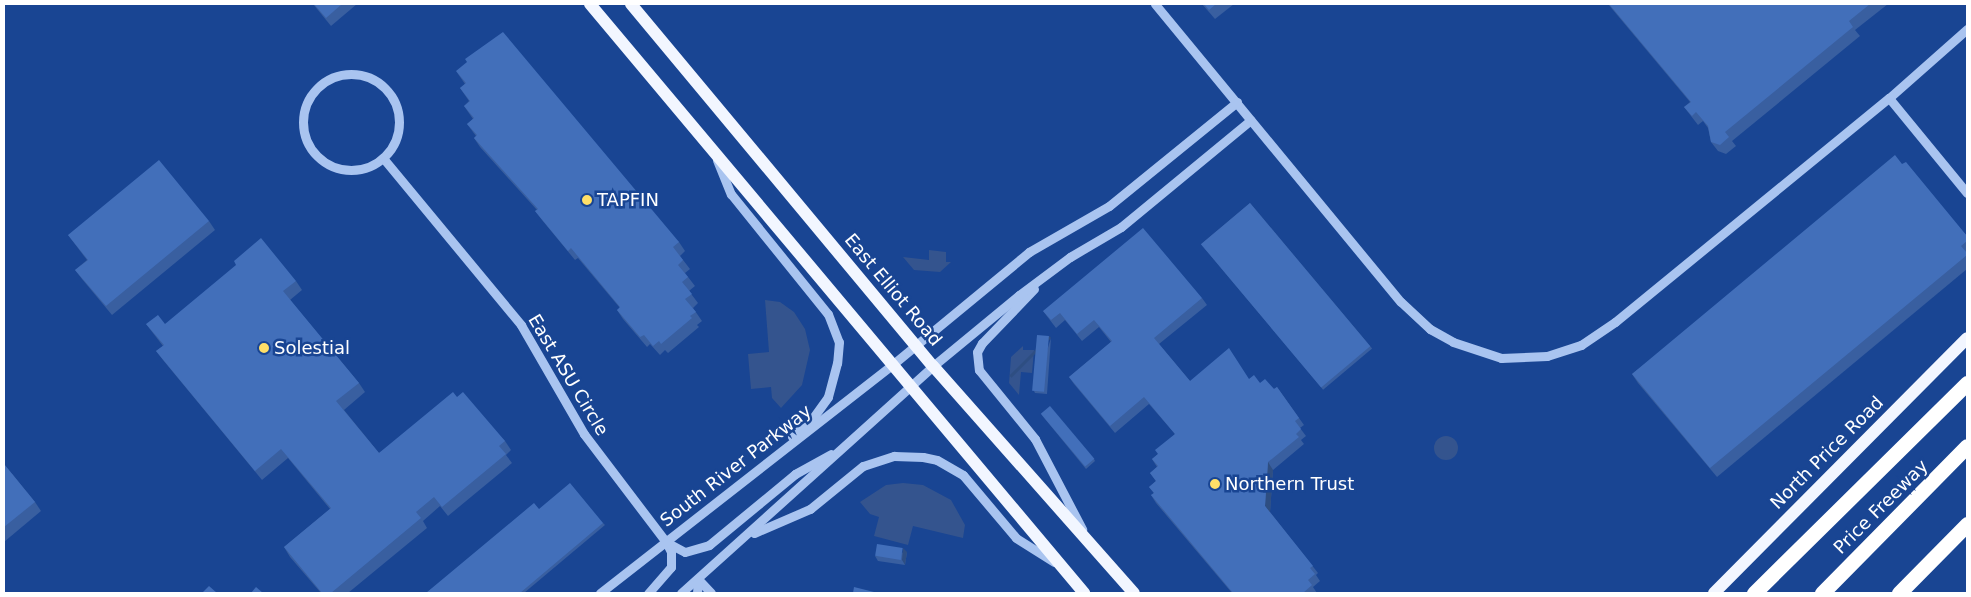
<!DOCTYPE html>
<style>
body{margin:0}
#map{position:relative;width:1971px;height:597px;overflow:hidden;background:#194593;font-family:"DejaVu Sans",sans-serif}
div>[style]{position:absolute}
[style*='--x']{left:calc(var(--x)*1px);top:calc(var(--y)*1px);width:calc(var(--w)*1px);rotate:calc(var(--a)*1deg)}
.water>*{inset:0;background:#34548e}
.round{border-radius:50%}
.minor>*{height:9px;margin:-4.5px;padding:0 4.5px;transform-origin:4.5px;border-radius:4.5px;background:#a9c4f0}
.minor>.ring{margin:-4.5px;padding:0;box-sizing:content-box;background:none;border:9px solid #a9c4f0;border-radius:50%}
.major>*{height:12px;margin:-6px;padding:0 6px;transform-origin:6px;border-radius:6px;background:#f2f6ff}
.highway>*{height:15px;margin:-7.5px;padding:0 7.5px;transform-origin:7.5px;border-radius:7.5px;background:#fff}
.wall>*{inset:0;background:#395fa0;transform-origin:0 0}
.shaded-wall>*{inset:0;background:#2e4e82;transform-origin:0 0}
.building>*{inset:0;background:#426fba;transform-origin:0 0}
.dots>*{width:14px;height:14px;translate:-50% -50%;box-sizing:border-box;border:2px solid #194593;border-radius:50%}
span{translate:-50% -50%;white-space:nowrap;text-align:center;line-height:1.15;-webkit-text-stroke:5px #194593;paint-order:stroke}
.poi-label{font-size:18px;color:#fff}
.left{translate:0 -50%;text-align:left}
.street-label{font-size:18px;color:#fff}
.frame{position:absolute;inset:0;border:5px solid #fff;pointer-events:none}
</style>
<div id="map">
<div class="water">
<div style="clip-path:polygon(929px 250px,946px 252px,946px 262px,951px 262px,940px 272px,914px 270px,903px 257px,929px 260px)"></div>
<div style="clip-path:polygon(765px 300px,780px 302px,794px 312px,805px 329px,810px 350px,802px 385px,781px 408px,772px 398px,771px 387px,751px 389px,748px 354px,769px 352px)"></div>
<div style="clip-path:polygon(1023px 346px,1023px 350px,1034px 350px,1032px 373px,1021px 372px,1019px 395px,1009px 383px,1011px 357px)"></div>
<div class="round" style="left:1434px;top:436px;width:24px;height:24px"></div>
<div style="clip-path:polygon(903px 483px,923px 485px,951px 500px,965px 525px,963px 538px,913px 526px,908px 545px,874px 536px,879px 517px,870px 514px,860px 502px,886px 485px)"></div>
</div>
<div class="minor">
<div style="--x:1155;--y:4;--w:386;--a:50.5"></div>
<div style="--x:1401;--y:302;--w:40;--a:43"></div>
<div style="--x:1430;--y:329;--w:26;--a:29"></div>
<div style="--x:1453;--y:342;--w:51;--a:18.4"></div>
<div style="--x:1501;--y:358;--w:46;--a:-2.5"></div>
<div style="--x:1547;--y:356;--w:36;--a:-18"></div>
<div style="--x:1581;--y:345;--w:41;--a:-34.1"></div>
<div style="--x:1615;--y:322;--w:354;--a:-39.3"></div>
<div style="--x:1889;--y:98;--w:104;--a:-41.5"></div>
<div class="ring" style="left:303px;top:74px;width:87px;height:87px"></div>
<div style="--x:1889;--y:98;--w:123;--a:50.6"></div>
<div style="--x:383;--y:158;--w:217;--a:50.4"></div>
<div style="--x:521;--y:325;--w:126;--a:60"></div>
<div style="--x:584;--y:434;--w:136;--a:52.8"></div>
<div style="--x:666;--y:542;--w:11;--a:63"></div>
<div style="--x:671;--y:552;--w:15;--a:90"></div>
<div style="--x:671;--y:567;--w:35;--a:131"></div>
<div style="--x:717;--y:160;--w:37;--a:68"></div>
<div style="--x:731;--y:194;--w:154;--a:51.1"></div>
<div style="--x:828;--y:314;--w:30;--a:69"></div>
<div style="--x:839;--y:342;--w:21;--a:95"></div>
<div style="--x:837;--y:363;--w:35;--a:105"></div>
<div style="--x:828;--y:397;--w:26;--a:126"></div>
<div style="--x:813;--y:418;--w:28;--a:139"></div>
<div style="--x:1034;--y:289;--w:75;--a:133.9"></div>
<div style="--x:982;--y:343;--w:10;--a:119"></div>
<div style="--x:977;--y:352;--w:18;--a:84"></div>
<div style="--x:979;--y:370;--w:89;--a:50.9"></div>
<div style="--x:1035;--y:439;--w:102;--a:62.4"></div>
<div style="--x:754;--y:533;--w:61;--a:-23.2"></div>
<div style="--x:810;--y:509;--w:68;--a:-39.1"></div>
<div style="--x:863;--y:466;--w:33;--a:-18"></div>
<div style="--x:894;--y:456;--w:29;--a:2"></div>
<div style="--x:923;--y:457;--w:14;--a:12"></div>
<div style="--x:937;--y:460;--w:30;--a:30"></div>
<div style="--x:963;--y:475;--w:82;--a:49.9"></div>
<div style="--x:1016;--y:538;--w:45;--a:32.3"></div>
<div style="--x:666;--y:542;--w:21;--a:28"></div>
<div style="--x:685;--y:552;--w:25;--a:-16"></div>
<div style="--x:709;--y:545;--w:112;--a:-39.5"></div>
<div style="--x:795;--y:474;--w:41;--a:-29.1"></div>
<div style="--x:698;--y:579;--w:19;--a:47"></div>
<div style="--x:600;--y:593;--w:370;--a:-38"></div>
<div style="--x:892;--y:365;--w:178;--a:-39.5"></div>
<div style="--x:1029;--y:252;--w:92;--a:-29.9"></div>
<div style="--x:1109;--y:206;--w:165;--a:-39.1"></div>
<div style="--x:681;--y:593;--w:339;--a:-42"></div>
<div style="--x:933;--y:366;--w:112;--a:-39.5"></div>
<div style="--x:1019;--y:295;--w:64;--a:-36.7"></div>
<div style="--x:1070;--y:257;--w:59;--a:-30.5"></div>
<div style="--x:1121;--y:227;--w:168;--a:-39.5"></div>
<div style="--x:697;--y:593;--w:14;--a:-86"></div>
</div>
<div class="major">
<div style="--x:590;--y:4;--w:769;--a:50.01"></div>
<div style="--x:631;--y:4;--w:471;--a:50.2"></div>
<div style="--x:933;--y:366;--w:303;--a:48.5"></div>
<div style="--x:1714;--y:593;--w:359;--a:-45.2"></div>
</div>
<div class="highway">
<div style="--x:1754;--y:593;--w:299;--a:-44.6"></div>
<div style="--x:1822;--y:593;--w:206;--a:-45.4"></div>
<div style="--x:1899;--y:593;--w:97;--a:-45.4"></div>
</div>
<div class="wall">
<div style="clip-path:polygon(313px 4px,357px 4px,331px 26px)"></div>
<div style="clip-path:polygon(1202px 4px,1234px 4px,1215px 19px)"></div>
<div style="clip-path:polygon(1608px 4px,1888px 4px,1855px 30px,1860px 36px,1732px 141px,1736px 146px,1726px 154px,1718px 151px,1711px 142px,1708px 128px,1703px 121px,1698px 125px,1684px 107px,1690px 102px)"></div>
<div style="clip-path:polygon(456px 71px,679px 242px,685px 251px,680px 256px,690px 269px,685px 273px,695px 286px,689px 291px,698px 303px,693px 308px,702px 321px,697px 325px,699px 327px,668px 353px,665px 350px,660px 355px,650px 344px,647px 347px,623px 319px,617px 310px,620px 308px,578px 258px,575px 260px,542px 220px,535px 211px,537px 210px,480px 147px,474px 138px,476px 136px,467px 124px,473px 119px,464px 106px,469px 101px,460px 88px,465px 84px)"></div>
<div style="clip-path:polygon(1902px 164px,1967px 236px,1967px 269px,1717px 477px,1638px 383px,1632px 374px)"></div>
<div style="left:1250px;top:203px;width:190px;height:64px;rotate:50deg"></div>
<div style="clip-path:polygon(209px 221px,215px 230px,112px 315px,82px 279px,75px 270px,87px 260px,68px 235px)"></div>
<div style="clip-path:polygon(296px 281px,302px 290px,290px 300px,359px 383px,365px 392px,344px 410px,379px 453px,457px 397px,505px 441px,511px 450px,506px 455px,512px 463px,448px 516px,440px 506px,423px 521px,427px 528px,348px 593px,321px 593px,290px 557px,284px 547px,330px 509px,288px 458px,262px 480px,163px 360px,156px 351px,163px 346px,146px 324px,165px 324px)"></div>
<div style="clip-path:polygon(1202px 298px,1207px 305px,1159px 344px,1190px 381px,1249px 379px,1260px 383px,1274px 389px,1277px 387px,1304px 425px,1300px 428px,1306px 436px,1301px 440px,1304px 444px,1273px 470px,1270px 512px,1318px 573px,1316px 575px,1320px 581px,1313px 587px,1317px 593px,1232px 593px,1156px 503px,1151px 495px,1154px 493px,1149px 487px,1156px 481px,1150px 473px,1157px 467px,1152px 459px,1158px 454px,1175px 434px,1149px 404px,1115px 433px,1074px 384px,1069px 377px,1111px 342px,1099px 327px,1082px 341px,1065px 320px,1056px 328px,1043px 311px)"></div>
<div style="clip-path:polygon(1051px 338px,1047px 394px,1035px 393px,1034px 391px)"></div>
<div style="clip-path:polygon(1041px 414px,1094px 459px,1095px 461px,1086px 469px)"></div>
<div style="clip-path:polygon(4px 464px,35px 502px,41px 511px,4px 542px)"></div>
<div style="clip-path:polygon(539px 509px,603px 523px,605px 525px,524px 593px,426px 593px)"></div>
<div style="clip-path:polygon(907px 552px,905px 565px,878px 561px,875px 556px)"></div>
</div>
<div class="shaded-wall">
<div style="left:1049px;top:336px;width:3px;height:56px;rotate:45deg"></div>
<div style="clip-path:polygon(1268px 462px,1273px 470px,1270px 513px,1265px 506px)"></div>
<div style="clip-path:polygon(903px 548px,907px 552px,905px 565px,902px 560px)"></div>
</div>
<div class="building">
<div style="clip-path:polygon(314px 4px,342px 4px,326px 18px)"></div>
<div style="clip-path:polygon(1204px 4px,1216px 4px,1209px 10px)"></div>
<div style="clip-path:polygon(1609px 4px,1870px 4px,1849px 21px,1853px 27px,1725px 132px,1729px 137px,1720px 145px,1711px 142px,1708px 126px,1696px 112px,1692px 116px,1684px 107px,1691px 102px)"></div>
<div style="clip-path:polygon(503px 32px,679px 242px,673px 247px,683px 260px,678px 265px,688px 277px,682px 282px,692px 294px,685px 299px,696px 312px,690px 316px,692px 318px,661px 344px,659px 341px,653px 346px,644px 335px,640px 337px,617px 310px,620px 307px,571px 248px,568px 251px,535px 211px,538px 209px,474px 138px,477px 135px,467px 124px,474px 118px,464px 106px,470px 101px,460px 88px,466px 83px,456px 71px,467px 62px,465px 59px)"></div>
<div style="clip-path:polygon(1895px 155px,1902px 164px,1906px 162px,1967px 236px,1967px 241px,1961px 246px,1967px 253px,1967px 255px,1710px 468px,1632px 374px)"></div>
<div style="clip-path:polygon(159px 160px,209px 221px,106px 306px,75px 270px,88px 260px,68px 235px)"></div>
<div style="left:1250px;top:203px;width:187px;height:64px;rotate:50deg"></div>
<div style="clip-path:polygon(1143px 228px,1202px 298px,1154px 338px,1190px 381px,1229px 348px,1249px 379px,1254px 375px,1260px 383px,1265px 379px,1274px 389px,1277px 387px,1299px 418px,1295px 421px,1301px 429px,1296px 434px,1299px 437px,1268px 462px,1265px 506px,1313px 566px,1310px 568px,1315px 574px,1308px 580px,1312px 585px,1303px 593px,1233px 593px,1151px 495px,1154px 493px,1149px 487px,1156px 481px,1150px 473px,1158px 466px,1152px 459px,1158px 454px,1155px 450px,1175px 434px,1144px 397px,1110px 426px,1069px 377px,1112px 341px,1094px 320px,1077px 334px,1060px 313px,1051px 320px,1043px 311px)"></div>
<div style="clip-path:polygon(261px 238px,296px 281px,283px 291px,359px 383px,336px 401px,379px 453px,453px 392px,457px 397px,463px 392px,505px 441px,499px 446px,506px 454px,442px 507px,434px 497px,416px 512px,421px 518px,331px 593px,322px 593px,284px 547px,331px 508px,281px 449px,255px 471px,156px 351px,164px 345px,146px 324px,158px 315px,165px 324px,236px 265px,234px 261px)"></div>
<div style="left:1037px;top:335px;width:12px;height:56px;rotate:5deg"></div>
<div style="left:1050px;top:406px;width:69px;height:12px;rotate:50deg"></div>
<div style="clip-path:polygon(4px 464px,35px 502px,4px 527px)"></div>
<div style="clip-path:polygon(570px 483px,603px 523px,520px 593px,426px 593px,534px 503px,539px 509px)"></div>
<div style="left:877px;top:544px;width:26px;height:12px;rotate:9deg"></div>
<div style="clip-path:polygon(209px 586px,217px 593px,202px 593px)"></div>
<div style="clip-path:polygon(256px 587px,263px 593px,251px 593px)"></div>
<div style="clip-path:polygon(854px 587px,878px 593px,853px 593px)"></div>
</div>
<div class="dots">
<div style="left:587px;top:200px;background:#ffdf68"></div>
<div style="left:264px;top:348px;background:#ffdf68"></div>
<div style="left:1215px;top:484px;background:#ffdf68"></div>
</div>
<div class="poi-label">
<span class="left" style="left:597px;top:200px">TAPFIN</span>
<span class="left" style="left:274px;top:348px">Solestial</span>
<span class="left" style="left:1225px;top:484px">Northern Trust</span>
</div>
<div class="street-label">
<span style="left:893px;top:290px;rotate:50deg">East Elliot Road</span>
<span style="left:568px;top:375px;rotate:59deg">East ASU Circle</span>
<span style="left:1827px;top:453px;rotate:-45deg">North Price Road</span>
<span style="left:736px;top:466px;rotate:-38deg">South River Parkway</span>
<span style="left:1881px;top:507px;rotate:-45deg">Price Freeway</span>
</div>
<div class="frame"></div>
</div>
